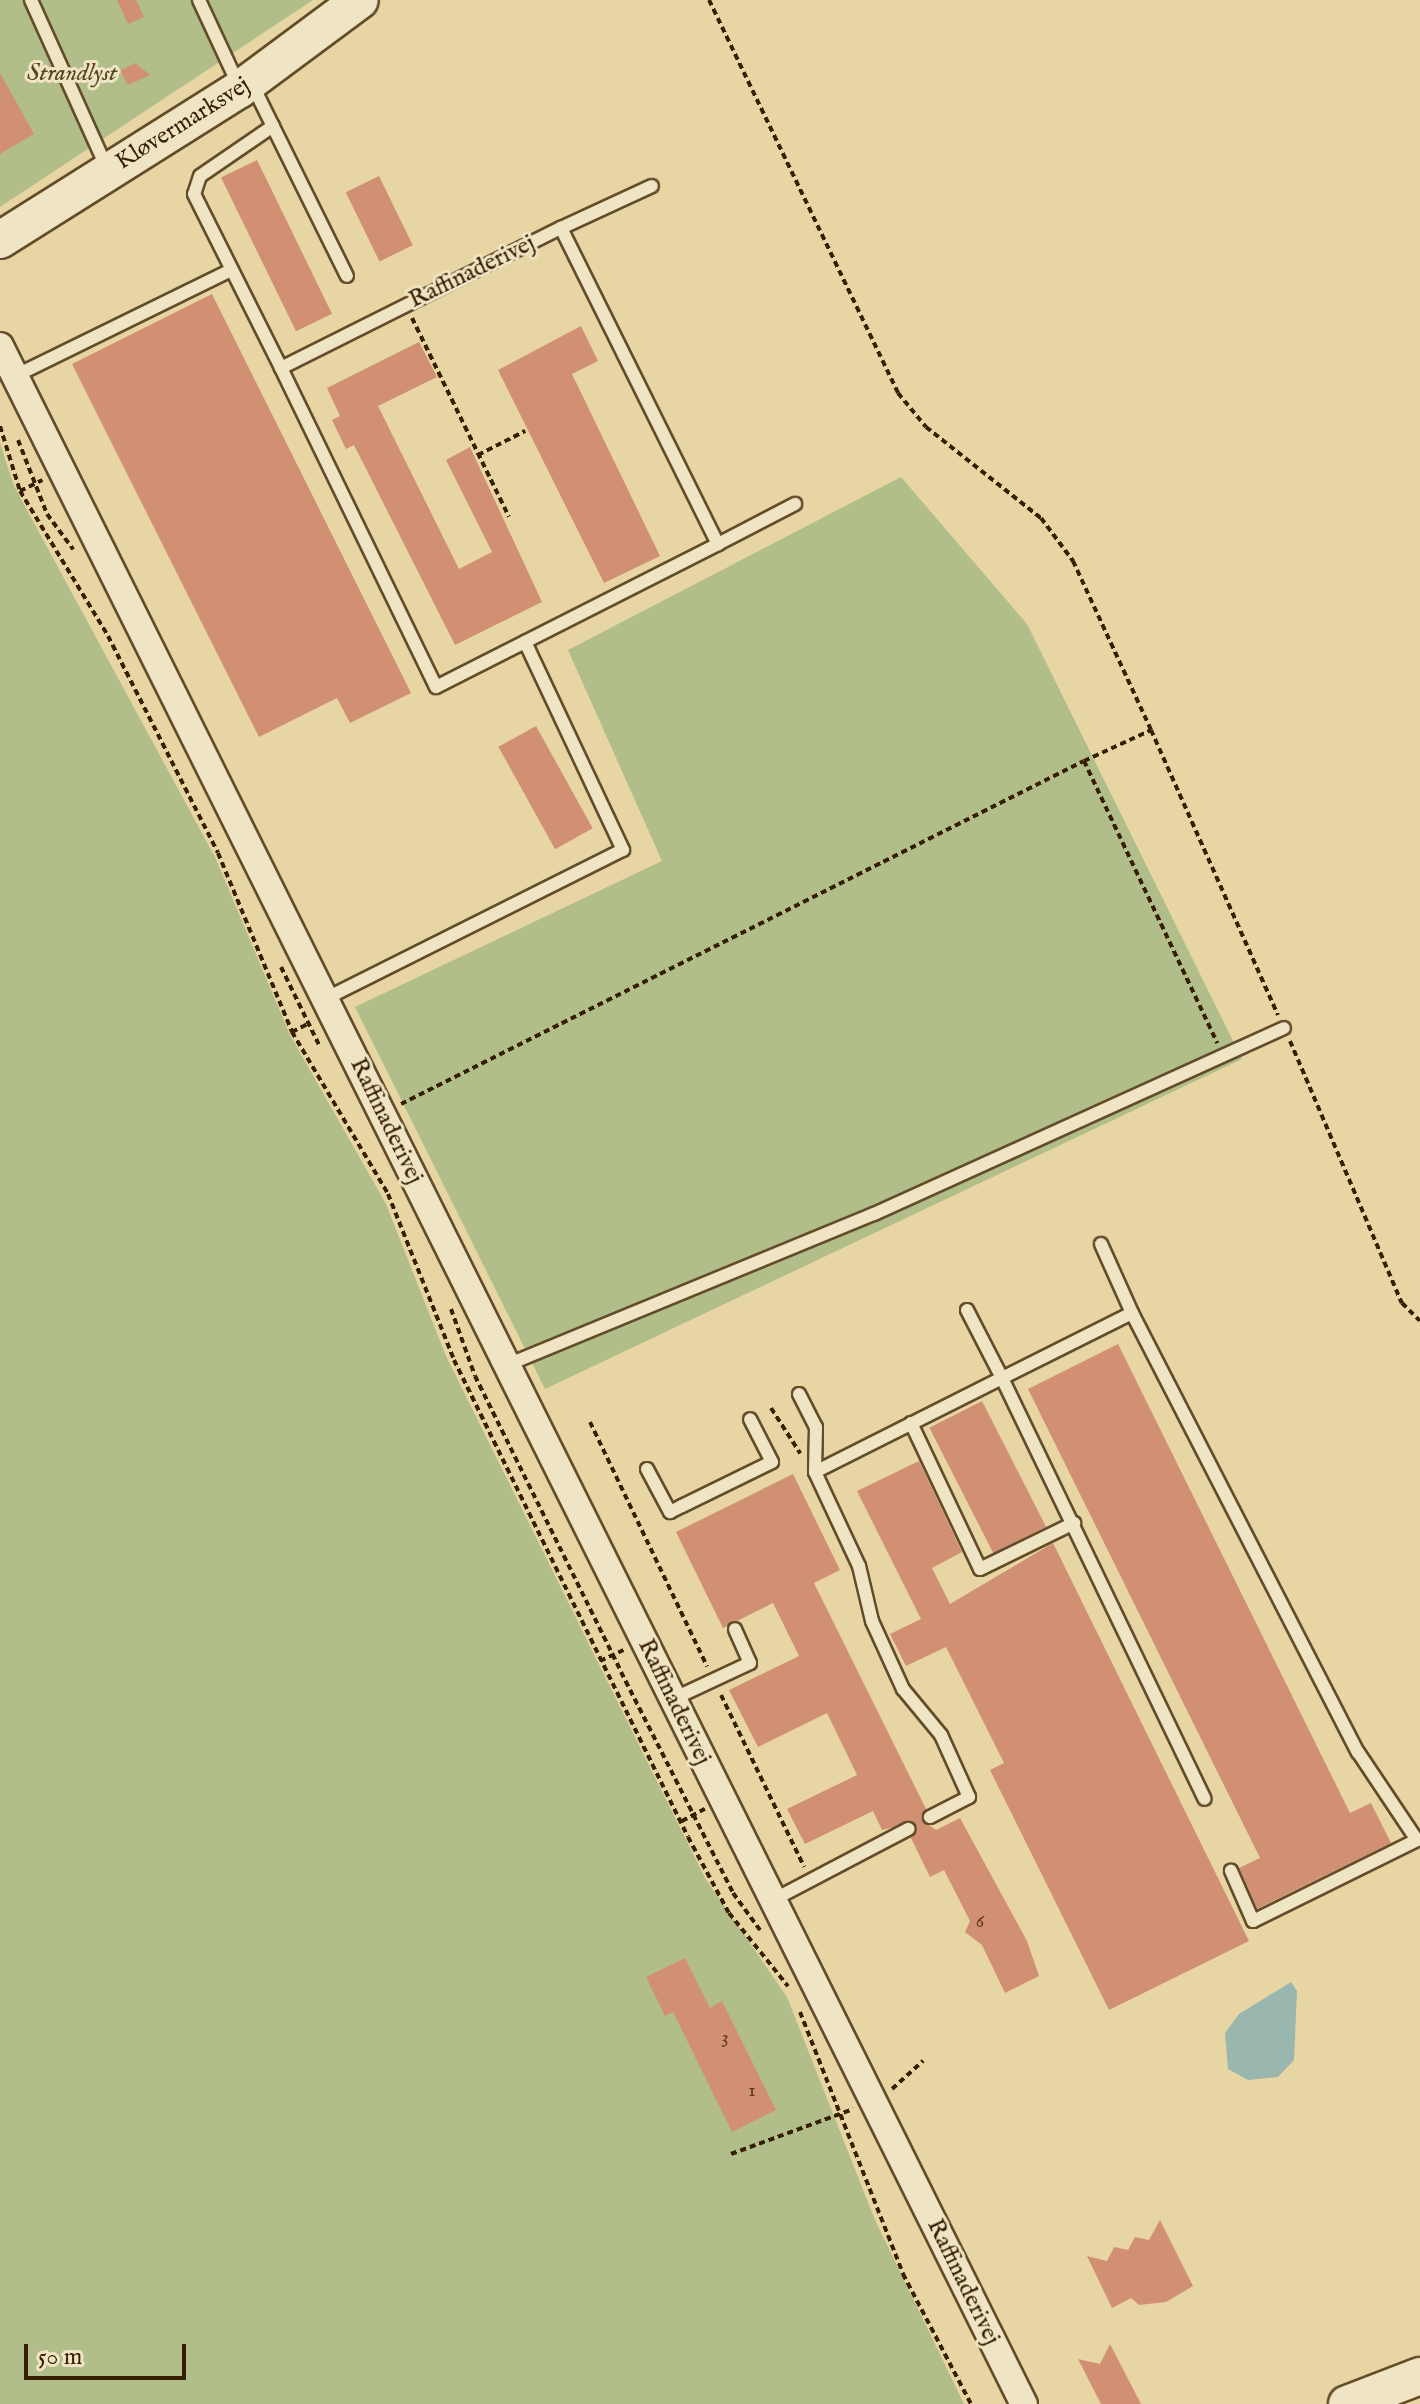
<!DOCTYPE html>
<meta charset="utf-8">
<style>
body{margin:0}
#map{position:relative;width:1420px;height:2404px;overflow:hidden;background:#e7d5a3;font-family:"IM FELL English",serif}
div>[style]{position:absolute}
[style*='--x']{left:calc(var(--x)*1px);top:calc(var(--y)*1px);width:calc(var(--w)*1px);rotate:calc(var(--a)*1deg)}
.green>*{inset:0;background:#b1be89}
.water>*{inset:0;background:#99b7ae}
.building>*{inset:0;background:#d19073;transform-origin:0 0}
.path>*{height:4px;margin-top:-2px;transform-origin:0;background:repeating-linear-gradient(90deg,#371e00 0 6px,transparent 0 10px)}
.roads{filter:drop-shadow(2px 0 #634c29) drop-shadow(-2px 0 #634c29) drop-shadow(0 2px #634c29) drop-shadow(0 -2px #634c29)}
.lane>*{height:12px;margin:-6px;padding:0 6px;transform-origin:6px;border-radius:6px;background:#efe4c3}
.street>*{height:26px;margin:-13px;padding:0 13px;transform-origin:13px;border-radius:13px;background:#efe4c3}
.secondary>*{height:36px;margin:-18px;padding:0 18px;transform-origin:18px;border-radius:18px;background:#efe4c3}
span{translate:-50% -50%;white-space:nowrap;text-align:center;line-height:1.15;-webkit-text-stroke:6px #efe4c3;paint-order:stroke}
.number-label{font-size:20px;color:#5e3a1d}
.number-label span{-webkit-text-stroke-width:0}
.park-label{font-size:24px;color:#564622;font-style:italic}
.street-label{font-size:24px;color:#371e00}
.scale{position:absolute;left:24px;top:2344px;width:162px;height:36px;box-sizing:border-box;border:4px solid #371e00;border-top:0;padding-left:10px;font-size:24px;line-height:28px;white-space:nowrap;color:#371e00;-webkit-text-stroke:6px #efe4c3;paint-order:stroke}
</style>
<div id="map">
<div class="green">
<div style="clip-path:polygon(0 0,313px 0,0 207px)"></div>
<div style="clip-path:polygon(0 443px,14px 486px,216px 859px,290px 1035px,386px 1204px,446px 1356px,705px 1878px,787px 1997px,875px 2220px,964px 2404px,0 2404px)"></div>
<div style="clip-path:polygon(901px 477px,1027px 624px,1242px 1059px,545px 1389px,355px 1007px,662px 861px,568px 650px)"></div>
</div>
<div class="water">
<div style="clip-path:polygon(1291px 1982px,1297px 1991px,1294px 2060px,1278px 2077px,1248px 2080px,1228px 2069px,1225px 2033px,1239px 2014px)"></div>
</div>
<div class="building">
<div style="clip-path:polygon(117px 0,136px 0,144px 17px,128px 24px)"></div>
<div style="clip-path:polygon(135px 63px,150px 75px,128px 85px,120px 71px)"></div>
<div style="clip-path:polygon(0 73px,34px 134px,0 154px)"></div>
<div style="left:257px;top:160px;width:171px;height:40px;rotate:64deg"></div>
<div style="left:379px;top:176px;width:77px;height:37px;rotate:64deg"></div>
<div style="clip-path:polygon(212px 294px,411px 693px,350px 723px,337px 698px,259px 737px,72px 364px)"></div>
<div style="clip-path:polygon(581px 326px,598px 361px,572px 374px,660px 556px,604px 583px,498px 370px)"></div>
<div style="clip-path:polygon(419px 342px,437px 377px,378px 406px,459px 569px,492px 552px,446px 460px,470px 447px,542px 602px,455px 645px,354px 445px,346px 449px,332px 420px,340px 416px,327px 388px)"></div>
<div style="left:536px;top:726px;width:117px;height:43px;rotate:61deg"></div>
<div style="clip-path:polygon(1118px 1344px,1350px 1813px,1371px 1803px,1391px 1843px,1257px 1909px,1239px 1868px,1260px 1858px,1028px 1389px)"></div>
<div style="left:982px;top:1401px;width:141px;height:59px;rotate:63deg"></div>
<div style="clip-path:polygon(919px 1461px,962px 1552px,932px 1568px,950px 1604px,1053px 1543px,1249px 1941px,1109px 2010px,990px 1770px,1004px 1763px,946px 1647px,906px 1666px,890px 1634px,921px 1619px,857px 1491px)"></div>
<div style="clip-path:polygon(793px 1474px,840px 1570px,814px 1583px,926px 1809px,922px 1820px,936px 1830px,960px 1818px,1027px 1941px,1039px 1976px,1005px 1993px,982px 1945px,965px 1932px,970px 1921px,944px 1870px,930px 1877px,911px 1838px,913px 1822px,882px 1830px,873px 1811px,805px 1844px,787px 1809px,857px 1775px,827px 1713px,758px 1747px,729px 1690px,799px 1656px,773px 1603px,723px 1628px,676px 1532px)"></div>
<div style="clip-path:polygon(685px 1958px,710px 2008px,722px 2001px,776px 2110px,732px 2132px,673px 2012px,665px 2016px,646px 1977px)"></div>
<div style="clip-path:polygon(1160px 2220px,1193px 2286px,1166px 2302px,1139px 2305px,1131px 2298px,1112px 2308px,1087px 2256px,1107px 2261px,1114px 2247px,1128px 2250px,1135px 2237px,1149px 2240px)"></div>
<div style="clip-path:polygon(1110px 2344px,1141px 2404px,1101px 2404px,1078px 2359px,1100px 2364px)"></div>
</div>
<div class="path">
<div style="--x:709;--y:0;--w:436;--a:64.3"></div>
<div style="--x:898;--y:393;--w:44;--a:50.5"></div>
<div style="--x:926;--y:427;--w:147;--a:38.4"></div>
<div style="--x:1041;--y:518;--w:54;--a:53.3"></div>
<div style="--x:1073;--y:561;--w:186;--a:65.2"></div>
<div style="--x:412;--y:318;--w:221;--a:64"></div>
<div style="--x:0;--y:426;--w:68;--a:72.9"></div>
<div style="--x:20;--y:491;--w:170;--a:58.7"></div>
<div style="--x:108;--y:636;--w:243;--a:63.1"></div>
<div style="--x:218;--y:853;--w:194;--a:67.5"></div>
<div style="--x:292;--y:1032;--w:188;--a:59.3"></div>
<div style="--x:388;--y:1194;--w:179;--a:68.3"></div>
<div style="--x:454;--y:1360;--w:531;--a:63.87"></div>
<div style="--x:688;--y:1837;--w:86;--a:61.7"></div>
<div style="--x:729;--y:1913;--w:94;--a:51.1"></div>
<div style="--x:18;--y:440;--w:79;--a:68.6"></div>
<div style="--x:47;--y:514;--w:44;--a:53.4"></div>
<div style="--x:478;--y:455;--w:53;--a:-27.1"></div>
<div style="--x:20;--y:491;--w:25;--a:-26"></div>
<div style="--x:1084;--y:761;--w:74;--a:-24.8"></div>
<div style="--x:1151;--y:730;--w:312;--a:66"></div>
<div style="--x:281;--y:967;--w:87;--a:64"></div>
<div style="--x:292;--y:1032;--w:18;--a:-27"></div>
<div style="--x:1290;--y:1041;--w:285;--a:66.9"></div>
<div style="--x:1402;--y:1303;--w:25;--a:45"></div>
<div style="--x:401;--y:1104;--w:764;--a:-26.67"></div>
<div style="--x:1084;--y:761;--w:312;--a:64.7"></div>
<div style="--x:451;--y:1309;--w:71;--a:70.3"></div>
<div style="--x:475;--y:1376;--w:330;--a:63.7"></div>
<div style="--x:621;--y:1672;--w:248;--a:63.1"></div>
<div style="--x:733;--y:1893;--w:46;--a:53.9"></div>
<div style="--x:771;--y:1408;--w:54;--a:57.2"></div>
<div style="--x:590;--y:1422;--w:271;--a:64.4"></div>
<div style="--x:600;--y:1661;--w:26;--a:-25"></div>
<div style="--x:721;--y:1695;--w:191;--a:64.2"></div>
<div style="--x:682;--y:1821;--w:26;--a:-28"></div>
<div style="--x:800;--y:2012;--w:282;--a:68.5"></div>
<div style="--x:903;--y:2274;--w:147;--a:62.4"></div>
<div style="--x:892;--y:2089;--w:42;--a:-42.1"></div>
<div style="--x:731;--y:2154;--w:130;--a:-20.2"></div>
</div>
<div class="roads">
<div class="lane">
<div style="--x:31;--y:0;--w:184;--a:65.7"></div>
<div style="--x:199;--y:0;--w:93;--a:65.1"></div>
<div style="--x:252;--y:84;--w:214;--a:63.7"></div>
<div style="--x:273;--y:126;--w:88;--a:145.6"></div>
<div style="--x:200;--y:176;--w:19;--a:108"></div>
<div style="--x:194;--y:194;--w:195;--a:63.4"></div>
<div style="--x:561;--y:228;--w:353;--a:63.6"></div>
<div style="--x:718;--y:544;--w:316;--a:153.1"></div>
<div style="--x:436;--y:687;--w:355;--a:-115.9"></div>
<div style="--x:281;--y:368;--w:313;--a:-26.6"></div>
<div style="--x:561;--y:228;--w:100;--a:-24.8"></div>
<div style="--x:15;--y:376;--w:241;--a:-26.1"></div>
<div style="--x:718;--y:544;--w:87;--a:-27.5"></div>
<div style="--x:325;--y:999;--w:333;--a:-26.6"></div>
<div style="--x:623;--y:850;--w:230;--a:-115.2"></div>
<div style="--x:1101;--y:1244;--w:76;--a:65.8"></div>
<div style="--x:967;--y:1310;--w:76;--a:62.8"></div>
<div style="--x:1002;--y:1378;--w:145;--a:-26.6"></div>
<div style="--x:1132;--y:1313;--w:494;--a:62.8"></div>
<div style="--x:1358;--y:1752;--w:106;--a:56.2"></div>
<div style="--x:1417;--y:1840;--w:183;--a:153.7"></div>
<div style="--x:1253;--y:1921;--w:55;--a:-113.7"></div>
<div style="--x:507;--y:1365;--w:397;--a:-22.4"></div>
<div style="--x:874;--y:1214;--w:450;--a:-24.4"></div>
<div style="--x:799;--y:1394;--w:37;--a:63"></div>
<div style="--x:816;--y:1427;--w:45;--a:91.3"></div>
<div style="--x:815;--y:1472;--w:104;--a:64.9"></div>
<div style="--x:859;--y:1566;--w:57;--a:76.7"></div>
<div style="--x:872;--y:1621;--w:75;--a:65.5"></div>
<div style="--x:903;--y:1689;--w:60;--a:50.4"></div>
<div style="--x:941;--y:1735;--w:68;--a:65.7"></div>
<div style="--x:969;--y:1797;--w:44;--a:152.9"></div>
<div style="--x:911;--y:1423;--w:161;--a:64.7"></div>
<div style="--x:980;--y:1569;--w:105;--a:-26.1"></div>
<div style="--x:647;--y:1469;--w:49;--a:61.9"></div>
<div style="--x:670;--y:1512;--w:13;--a:-27"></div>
<div style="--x:682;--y:1506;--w:100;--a:-26.1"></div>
<div style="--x:772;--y:1462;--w:48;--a:-117.1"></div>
<div style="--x:815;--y:1472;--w:209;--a:-26.7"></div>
<div style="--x:1002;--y:1378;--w:467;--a:64.3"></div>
<div style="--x:673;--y:1699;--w:85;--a:-25.1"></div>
<div style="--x:750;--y:1663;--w:37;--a:-114"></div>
<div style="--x:773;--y:1900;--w:153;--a:-27.7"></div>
</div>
<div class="street">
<div style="--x:0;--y:346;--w:2299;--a:63.55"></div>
</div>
<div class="secondary">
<div style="--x:0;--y:240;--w:284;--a:-32.2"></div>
<div style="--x:240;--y:89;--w:149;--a:-36.6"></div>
<div style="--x:1347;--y:2404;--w:78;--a:-21"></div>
</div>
</div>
<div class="number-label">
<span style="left:980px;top:1921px">6</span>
<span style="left:725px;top:2037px">3</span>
<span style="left:752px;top:2090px">1</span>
</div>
<div class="park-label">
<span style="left:72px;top:74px">Strandlyst</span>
</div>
<div class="street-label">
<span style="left:183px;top:124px;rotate:-32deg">Kløvermarksvej</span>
<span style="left:472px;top:272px;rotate:-26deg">Raffinaderivej</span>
<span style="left:386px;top:1121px;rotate:64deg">Raffinaderivej</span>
<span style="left:674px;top:1702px;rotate:64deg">Raffinaderivej</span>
<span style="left:963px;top:2282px;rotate:64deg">Raffinaderivej</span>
</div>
<div class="scale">50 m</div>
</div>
